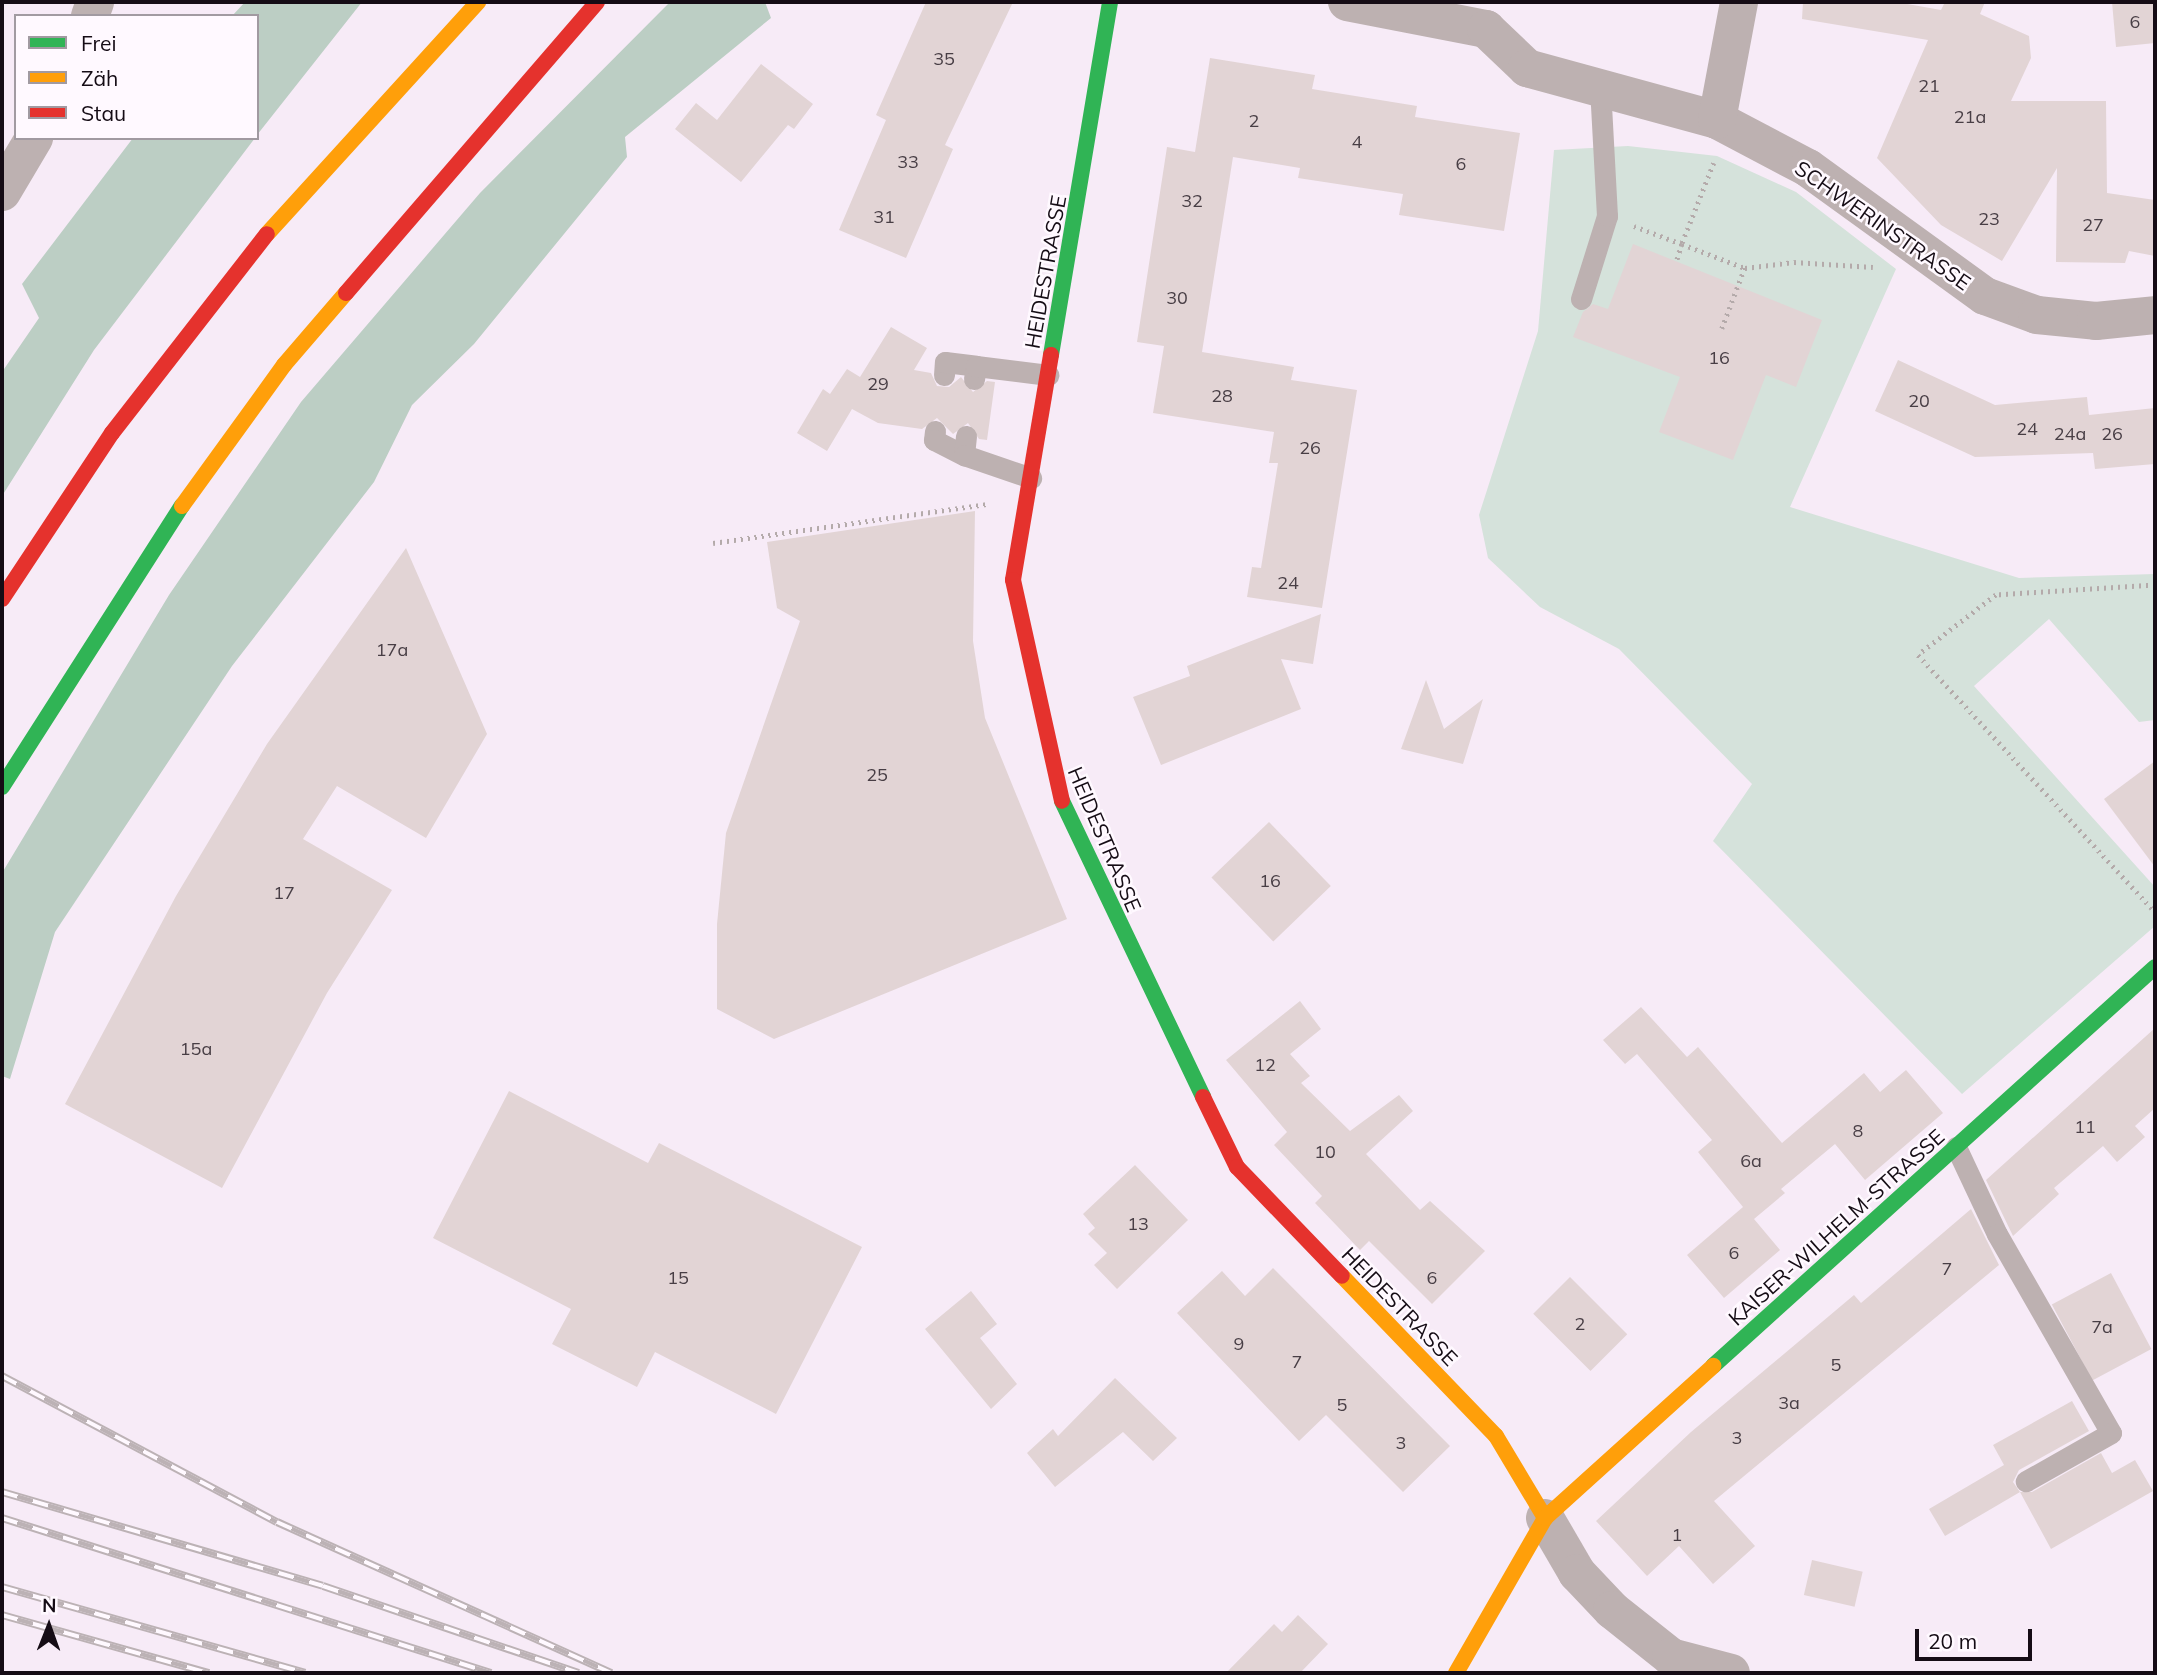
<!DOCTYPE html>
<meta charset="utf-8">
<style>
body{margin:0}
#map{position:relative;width:2157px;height:1675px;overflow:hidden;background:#f7ebf7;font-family:Mulish,sans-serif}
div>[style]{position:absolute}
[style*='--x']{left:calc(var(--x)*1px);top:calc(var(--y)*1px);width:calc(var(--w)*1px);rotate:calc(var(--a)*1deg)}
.green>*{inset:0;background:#d5e2db}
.forest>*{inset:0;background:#bccec4}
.building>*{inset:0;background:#e2d4d5;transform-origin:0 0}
.path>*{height:4.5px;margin-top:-2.25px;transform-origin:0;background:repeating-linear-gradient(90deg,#b4aaaa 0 2px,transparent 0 7px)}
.lane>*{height:21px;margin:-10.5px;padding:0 10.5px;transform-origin:10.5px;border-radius:10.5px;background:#bdb1b1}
.street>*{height:38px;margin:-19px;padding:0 19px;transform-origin:19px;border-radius:19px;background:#bdb1b1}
.fast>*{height:16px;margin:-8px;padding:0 8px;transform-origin:8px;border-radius:8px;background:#30b455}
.slow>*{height:16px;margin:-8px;padding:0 8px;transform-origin:8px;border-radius:8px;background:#ff9f0a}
.jam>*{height:16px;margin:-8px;padding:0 8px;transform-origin:8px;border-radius:8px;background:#e5322d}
.rail>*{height:8px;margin-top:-4px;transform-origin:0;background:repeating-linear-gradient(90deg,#fff9ff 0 16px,#bcb2b5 0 32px);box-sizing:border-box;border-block:2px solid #bcb2b5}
span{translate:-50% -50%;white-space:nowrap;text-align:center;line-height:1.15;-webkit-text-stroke:5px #fff9ff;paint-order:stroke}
.number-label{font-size:18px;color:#483e45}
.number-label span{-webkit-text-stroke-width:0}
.street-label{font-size:21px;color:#150c15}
.frame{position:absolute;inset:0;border:4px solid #150c15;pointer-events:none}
.legend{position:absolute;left:14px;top:14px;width:245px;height:126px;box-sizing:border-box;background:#fff9ff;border:2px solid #a19aa1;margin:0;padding:9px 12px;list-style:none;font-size:21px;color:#150c15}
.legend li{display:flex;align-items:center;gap:14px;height:35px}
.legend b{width:35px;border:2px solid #a19aa1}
.north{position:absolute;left:14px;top:1591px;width:70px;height:70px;-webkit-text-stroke:5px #fff9ff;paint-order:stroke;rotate:1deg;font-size:19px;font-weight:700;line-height:28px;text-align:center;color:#150c15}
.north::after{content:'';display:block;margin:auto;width:24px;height:32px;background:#150c15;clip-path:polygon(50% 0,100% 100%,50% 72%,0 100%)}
.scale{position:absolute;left:1915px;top:1629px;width:117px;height:32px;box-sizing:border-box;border:4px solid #150c15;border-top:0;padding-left:9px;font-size:21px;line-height:24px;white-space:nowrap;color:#150c15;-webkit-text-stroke:5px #fff9ff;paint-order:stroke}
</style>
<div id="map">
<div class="green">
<div style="clip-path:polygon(1628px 146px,1717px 156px,1796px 192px,1896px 269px,1790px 507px,2019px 578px,2155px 574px,2155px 720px,2139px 722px,2049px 619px,1974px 686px,2155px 887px,2155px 926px,1962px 1094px,1713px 841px,1752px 784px,1619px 649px,1540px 607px,1488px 558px,1479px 515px,1538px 331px,1554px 150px)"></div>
</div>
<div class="forest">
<div style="clip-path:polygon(245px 2px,362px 2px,257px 135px,257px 16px,232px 16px)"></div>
<div style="clip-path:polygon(670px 2px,765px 2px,771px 18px,625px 137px,627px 157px,474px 344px,412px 405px,374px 482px,232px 666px,55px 932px,10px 1079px,2px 1076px,2px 873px,169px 595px,301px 402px,480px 193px)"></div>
<div style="clip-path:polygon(133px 138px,255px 138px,94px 350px,2px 496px,2px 372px,39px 318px,22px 284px)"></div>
</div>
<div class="building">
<div style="clip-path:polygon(926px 2px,1013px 2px,945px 145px,953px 149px,906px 258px,839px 230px,886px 120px,876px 115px)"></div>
<div style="clip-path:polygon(1803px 2px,1896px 2px,1941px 10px,1945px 2px,1985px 2px,1980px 14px,2029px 36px,2031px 58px,2011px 101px,2106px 101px,2107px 193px,2155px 200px,2155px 256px,2129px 251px,2125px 263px,2056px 262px,2057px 168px,2002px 261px,1941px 225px,1877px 158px,1928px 40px,1802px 19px)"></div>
<div style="clip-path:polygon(2112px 2px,2155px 2px,2155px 43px,2116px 47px)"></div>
<div style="clip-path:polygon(1210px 58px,1315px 75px,1312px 89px,1417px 106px,1415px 117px,1520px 133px,1504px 231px,1399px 215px,1403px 194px,1298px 178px,1300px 168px,1233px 157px,1202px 352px,1294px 367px,1291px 380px,1357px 390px,1322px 608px,1247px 597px,1252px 567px,1261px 568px,1278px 463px,1269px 463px,1274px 432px,1153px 413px,1164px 346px,1137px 342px,1167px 147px,1195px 152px)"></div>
<div style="clip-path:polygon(761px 64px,813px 104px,794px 129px,788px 125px,741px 182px,675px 129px,696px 103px,717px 120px)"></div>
<div style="clip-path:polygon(1633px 244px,1822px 320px,1796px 387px,1766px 375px,1733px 460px,1659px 432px,1680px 377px,1573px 337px,1583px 312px,1593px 304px,1608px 309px)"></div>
<div style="clip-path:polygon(891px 327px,927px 348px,914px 370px,931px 373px,937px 386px,949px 387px,961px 377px,973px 392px,987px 381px,995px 382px,987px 440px,979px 439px,968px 423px,953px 434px,937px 418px,922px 429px,878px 423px,852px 409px,827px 451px,797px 433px,823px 389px,830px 394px,847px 369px,860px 377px)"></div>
<div style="clip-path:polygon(1898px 360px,1995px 405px,2087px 397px,2089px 415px,2155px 408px,2155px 464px,2095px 469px,2093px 453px,1975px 457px,1875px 411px)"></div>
<div style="clip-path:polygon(975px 511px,973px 641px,985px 718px,1067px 919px,774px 1039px,717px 1009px,717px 924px,726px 833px,800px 621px,777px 608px,767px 542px)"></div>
<div style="clip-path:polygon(406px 548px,487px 734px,426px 838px,337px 786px,303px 839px,392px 890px,327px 993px,222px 1188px,65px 1104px,176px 896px,267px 744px)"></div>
<div style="clip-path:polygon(1321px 614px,1313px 664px,1281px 659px,1301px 709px,1161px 765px,1133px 697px,1190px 676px,1187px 666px)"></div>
<div style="clip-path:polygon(1426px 680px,1444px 729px,1483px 699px,1463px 764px,1401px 749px)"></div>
<div style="clip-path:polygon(2155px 761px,2155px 867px,2104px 799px)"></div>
<div style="left:1269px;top:822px;width:89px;height:80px;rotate:46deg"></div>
<div style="clip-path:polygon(1300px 1001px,1321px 1029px,1290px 1054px,1310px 1076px,1301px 1083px,1350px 1131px,1399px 1095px,1413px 1111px,1366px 1154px,1420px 1210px,1430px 1201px,1485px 1251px,1432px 1304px,1369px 1241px,1360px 1250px,1315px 1203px,1322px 1196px,1274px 1145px,1287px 1132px,1226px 1060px)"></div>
<div style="clip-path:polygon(1641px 1007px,1687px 1057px,1698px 1047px,1782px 1143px,1864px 1073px,1880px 1092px,1906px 1070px,1943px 1113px,1865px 1180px,1835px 1144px,1781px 1189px,1785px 1193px,1754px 1219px,1780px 1250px,1724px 1298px,1687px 1255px,1743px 1207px,1698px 1152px,1712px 1140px,1637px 1054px,1625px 1064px,1603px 1040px)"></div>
<div style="clip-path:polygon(2155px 1028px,2155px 1108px,2135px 1126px,2145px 1137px,2117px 1162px,2103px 1146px,2054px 1188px,2059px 1194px,2013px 1236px,1986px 1180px)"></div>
<div style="clip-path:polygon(509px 1091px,648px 1163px,659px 1143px,862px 1247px,776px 1414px,655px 1352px,637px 1387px,552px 1344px,571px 1309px,433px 1238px)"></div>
<div style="clip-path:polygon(1135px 1165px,1188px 1220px,1117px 1289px,1094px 1265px,1107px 1253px,1088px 1234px,1095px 1228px,1083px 1214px)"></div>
<div style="clip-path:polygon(1971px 1209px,1999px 1265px,1714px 1501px,1755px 1546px,1713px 1584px,1679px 1546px,1647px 1576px,1596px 1521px,1691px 1432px,1854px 1295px,1861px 1303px)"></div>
<div style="clip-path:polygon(1273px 1268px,1450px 1446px,1403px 1492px,1326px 1415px,1299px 1441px,1177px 1313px,1222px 1271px,1245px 1296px)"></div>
<div style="left:2111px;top:1273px;width:86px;height:67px;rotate:62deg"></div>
<div style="left:1570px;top:1277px;width:81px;height:52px;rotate:45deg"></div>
<div style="clip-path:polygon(971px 1291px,997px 1324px,980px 1338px,1017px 1384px,991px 1409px,925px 1329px)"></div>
<div style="clip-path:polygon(1115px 1378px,1177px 1438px,1153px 1461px,1123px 1432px,1055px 1487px,1027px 1453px,1053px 1429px,1058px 1436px)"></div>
<div style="clip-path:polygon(2072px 1401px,2089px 1431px,2019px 1470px,2013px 1482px,2020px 1492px,1945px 1536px,1929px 1509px,2004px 1465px,1993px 1445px)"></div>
<div style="clip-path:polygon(2101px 1453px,2112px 1473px,2135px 1460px,2153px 1491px,2051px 1549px,2020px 1492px,2032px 1492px)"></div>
<div style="left:1812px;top:1560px;width:52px;height:36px;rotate:13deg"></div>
<div style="clip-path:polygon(1298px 1615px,1328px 1644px,1300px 1673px,1226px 1673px,1274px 1624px,1282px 1632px)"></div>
</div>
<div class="path">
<div style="--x:1714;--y:163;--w:87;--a:111.6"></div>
<div style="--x:1682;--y:244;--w:67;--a:20.9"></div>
<div style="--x:1745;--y:268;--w:65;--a:110.7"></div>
<div style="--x:1634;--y:226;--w:51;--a:20.6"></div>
<div style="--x:1682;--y:244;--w:17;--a:107"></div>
<div style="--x:1745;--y:268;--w:49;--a:-7"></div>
<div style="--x:1794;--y:262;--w:79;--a:3.6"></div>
<div style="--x:713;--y:543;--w:276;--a:-8.1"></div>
<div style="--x:2155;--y:585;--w:159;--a:176.4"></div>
<div style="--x:1996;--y:595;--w:98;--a:142.4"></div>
<div style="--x:1918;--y:655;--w:350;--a:47.3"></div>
</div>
<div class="lane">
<div style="--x:1581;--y:299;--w:87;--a:-72.6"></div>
<div style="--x:1607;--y:216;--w:128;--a:-93.1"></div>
<div style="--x:944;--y:375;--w:13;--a:-86"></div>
<div style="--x:945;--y:362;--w:31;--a:7"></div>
<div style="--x:974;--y:379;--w:13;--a:-81"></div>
<div style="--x:976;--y:366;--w:73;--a:7.1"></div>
<div style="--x:935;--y:431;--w:9;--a:96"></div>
<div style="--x:934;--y:440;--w:34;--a:27"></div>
<div style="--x:966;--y:436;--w:19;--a:96"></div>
<div style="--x:964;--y:455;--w:71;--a:18.9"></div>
<div style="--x:1956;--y:1147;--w:96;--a:64.8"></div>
<div style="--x:1997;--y:1234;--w:229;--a:60.2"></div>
<div style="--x:2111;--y:1433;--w:98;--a:150.5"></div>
</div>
<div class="street">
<div style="--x:1347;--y:2;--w:142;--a:11"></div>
<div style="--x:1486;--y:29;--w:57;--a:43.6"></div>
<div style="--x:1527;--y:68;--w:197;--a:15.3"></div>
<div style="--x:1717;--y:120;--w:103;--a:27.8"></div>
<div style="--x:1808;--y:168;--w:218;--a:35.9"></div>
<div style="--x:1985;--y:296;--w:55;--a:20.1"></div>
<div style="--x:2037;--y:315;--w:59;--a:5.8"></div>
<div style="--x:2096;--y:321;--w:59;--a:-5.8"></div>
<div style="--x:90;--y:16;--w:15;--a:-70"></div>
<div style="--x:1717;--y:120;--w:120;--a:-79.4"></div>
<div style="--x:2;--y:192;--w:63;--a:-59.3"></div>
<div style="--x:1545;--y:1518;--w:64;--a:59.8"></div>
<div style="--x:1577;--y:1573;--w:51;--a:46.6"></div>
<div style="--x:1612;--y:1610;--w:75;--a:38.5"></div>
<div style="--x:1671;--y:1657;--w:62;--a:14.9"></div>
</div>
<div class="fast">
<div style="--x:1051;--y:355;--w:358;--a:-80.5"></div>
<div style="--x:2;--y:787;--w:334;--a:-57.4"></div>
<div style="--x:1062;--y:801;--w:328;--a:64.5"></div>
<div style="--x:1713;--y:1366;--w:595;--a:-42.07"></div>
</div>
<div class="slow">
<div style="--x:267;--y:234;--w:314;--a:-47.7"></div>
<div style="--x:182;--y:506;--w:174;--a:-54.1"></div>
<div style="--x:284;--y:365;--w:95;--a:-49.3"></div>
<div style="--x:1342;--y:1276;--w:222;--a:46.1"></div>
<div style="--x:1496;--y:1436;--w:96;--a:59.1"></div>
<div style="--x:1456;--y:1673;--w:179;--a:-60.1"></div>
<div style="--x:1545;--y:1518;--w:227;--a:-42.1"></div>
</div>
<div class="jam">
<div style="--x:346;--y:293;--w:384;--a:-49.2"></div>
<div style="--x:1051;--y:355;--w:228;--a:99.6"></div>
<div style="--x:1013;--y:580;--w:226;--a:77.5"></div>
<div style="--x:2;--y:599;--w:199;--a:-56.5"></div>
<div style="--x:112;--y:433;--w:252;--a:-52.1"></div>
<div style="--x:1203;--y:1097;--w:78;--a:64.1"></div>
<div style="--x:1237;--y:1167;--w:151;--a:46.1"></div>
</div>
<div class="rail">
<div style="--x:2;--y:1376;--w:311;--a:28"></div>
<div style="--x:277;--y:1522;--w:367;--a:24.3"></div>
<div style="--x:2;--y:1492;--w:334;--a:16.3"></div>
<div style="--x:323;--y:1586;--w:270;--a:18.8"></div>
<div style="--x:2;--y:1518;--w:513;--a:17.59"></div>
<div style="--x:2;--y:1587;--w:315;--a:15.8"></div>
<div style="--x:2;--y:1615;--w:215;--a:15.7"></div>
</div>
<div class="number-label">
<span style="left:2135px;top:22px">6</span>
<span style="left:944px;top:59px">35</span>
<span style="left:1929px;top:86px">21</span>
<span style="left:1970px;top:117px">21a</span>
<span style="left:1254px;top:121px">2</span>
<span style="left:1357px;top:142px">4</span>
<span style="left:908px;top:162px">33</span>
<span style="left:1461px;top:164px">6</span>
<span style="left:1192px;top:201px">32</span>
<span style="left:884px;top:217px">31</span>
<span style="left:1989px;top:219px">23</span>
<span style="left:2093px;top:225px">27</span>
<span style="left:1177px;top:298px">30</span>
<span style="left:1719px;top:358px">16</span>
<span style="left:878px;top:384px">29</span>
<span style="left:1222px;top:396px">28</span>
<span style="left:1919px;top:401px">20</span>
<span style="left:2027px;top:429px">24</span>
<span style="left:2070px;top:434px">24a</span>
<span style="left:2112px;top:434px">26</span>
<span style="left:1310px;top:448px">26</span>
<span style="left:1288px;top:583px">24</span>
<span style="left:392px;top:650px">17a</span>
<span style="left:877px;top:775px">25</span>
<span style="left:1270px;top:881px">16</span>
<span style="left:284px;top:893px">17</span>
<span style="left:196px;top:1049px">15a</span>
<span style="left:1265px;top:1065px">12</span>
<span style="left:2085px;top:1127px">11</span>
<span style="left:1858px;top:1131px">8</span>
<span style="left:1325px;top:1152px">10</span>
<span style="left:1751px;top:1161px">6a</span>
<span style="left:1138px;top:1224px">13</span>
<span style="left:1734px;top:1253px">6</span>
<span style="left:1947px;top:1269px">7</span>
<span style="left:678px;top:1278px">15</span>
<span style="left:1432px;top:1278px">6</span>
<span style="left:1580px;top:1324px">2</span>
<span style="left:2102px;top:1327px">7a</span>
<span style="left:1239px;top:1344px">9</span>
<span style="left:1297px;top:1362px">7</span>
<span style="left:1836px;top:1365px">5</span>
<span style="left:1789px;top:1403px">3a</span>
<span style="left:1342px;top:1405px">5</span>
<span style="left:1737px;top:1438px">3</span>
<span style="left:1401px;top:1443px">3</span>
<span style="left:1677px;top:1535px">1</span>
</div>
<div class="street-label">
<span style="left:1883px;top:225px;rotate:35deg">SCHWERINSTRASSE</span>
<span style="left:1045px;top:272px;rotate:-80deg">HEIDESTRASSE</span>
<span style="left:1105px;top:839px;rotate:67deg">HEIDESTRASSE</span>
<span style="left:1836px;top:1227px;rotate:-42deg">KAISER-WILHELM-STRASSE</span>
<span style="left:1400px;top:1306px;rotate:46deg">HEIDESTRASSE</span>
</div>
<div class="frame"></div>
<ul class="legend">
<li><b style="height:9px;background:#30b455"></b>Frei</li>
<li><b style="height:9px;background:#ff9f0a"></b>Zäh</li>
<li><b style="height:9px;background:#e5322d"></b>Stau</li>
</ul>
<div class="north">N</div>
<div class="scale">20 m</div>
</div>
